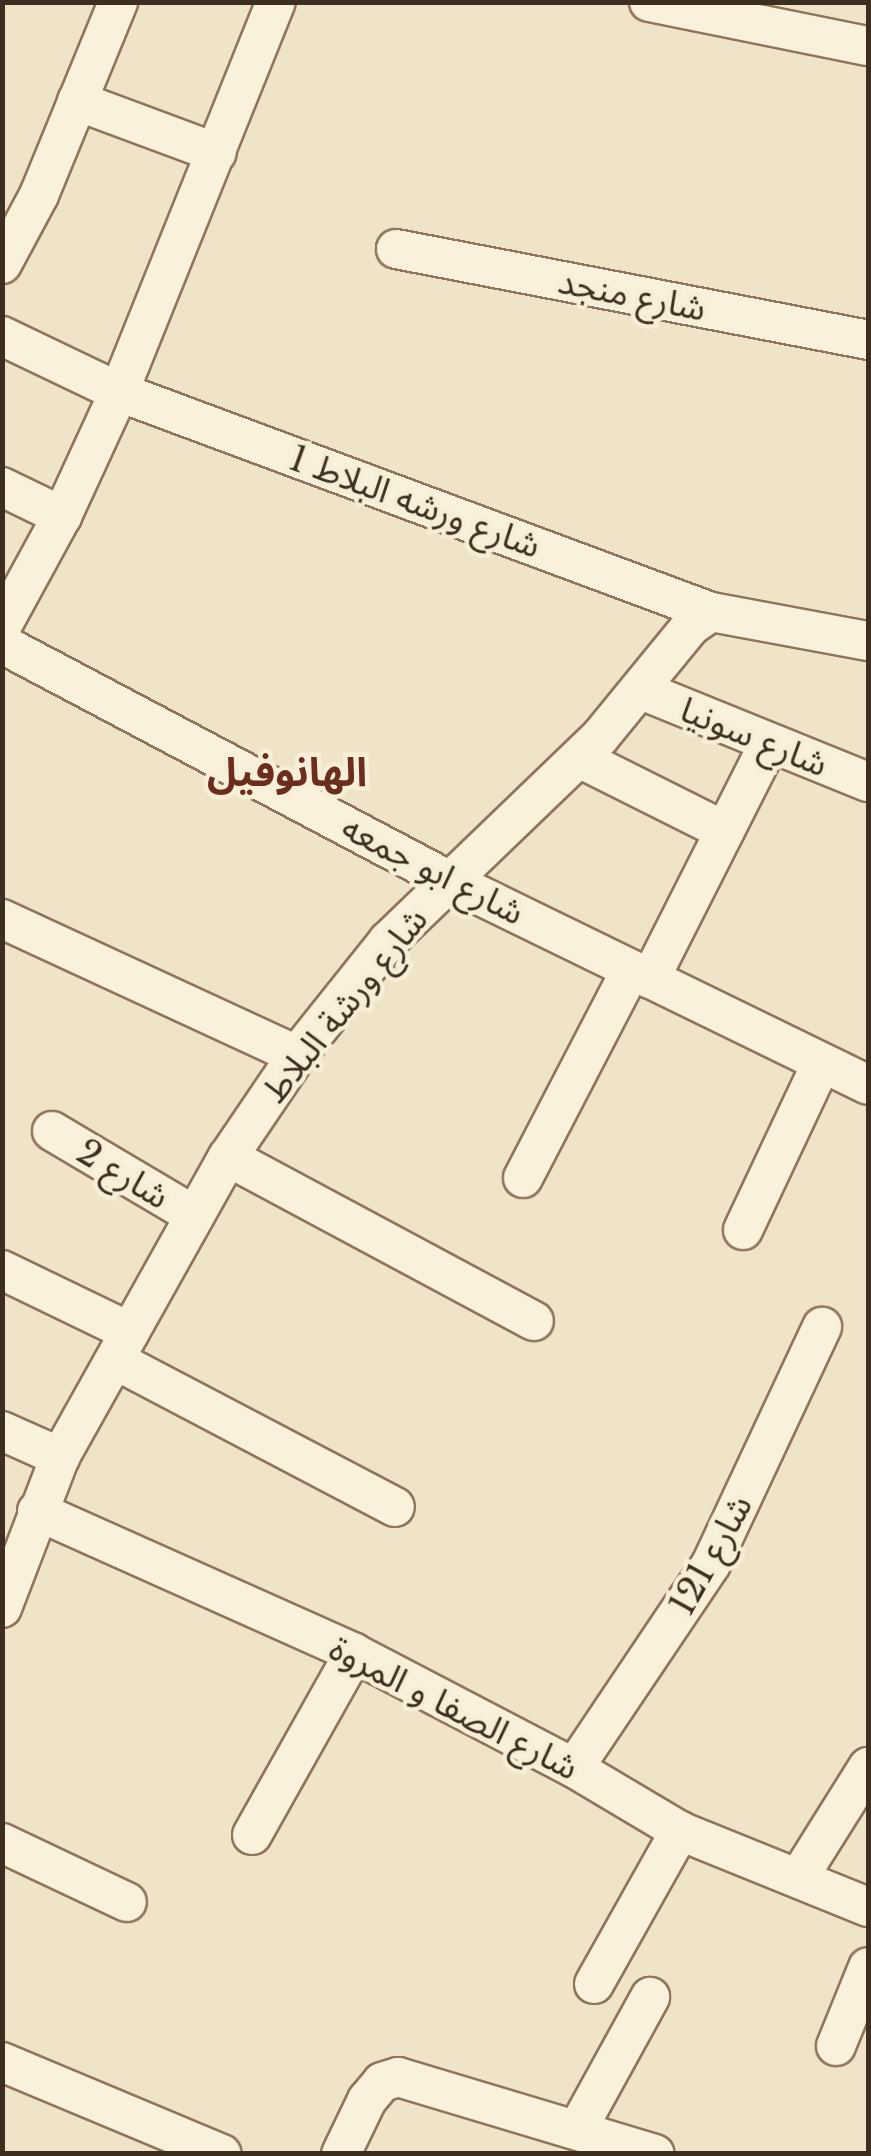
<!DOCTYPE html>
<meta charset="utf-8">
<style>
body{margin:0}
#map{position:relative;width:871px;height:2156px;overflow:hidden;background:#f0e4c8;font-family:"Libre Baskerville","Noto Sans Arabic",serif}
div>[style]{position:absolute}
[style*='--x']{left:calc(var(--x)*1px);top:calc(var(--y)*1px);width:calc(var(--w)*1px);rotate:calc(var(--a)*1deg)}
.roads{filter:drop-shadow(2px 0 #8d765c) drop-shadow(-2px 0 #8d765c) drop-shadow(0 2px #8d765c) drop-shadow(0 -2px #8d765c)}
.street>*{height:38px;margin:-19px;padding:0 19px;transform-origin:19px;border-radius:19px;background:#faf1dc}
span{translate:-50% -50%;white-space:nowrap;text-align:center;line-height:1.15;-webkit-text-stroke:9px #f7eed8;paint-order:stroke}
.street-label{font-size:35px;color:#3d2e20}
.quarter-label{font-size:40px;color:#6b2e1e;font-weight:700}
.frame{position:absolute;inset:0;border:5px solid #3d2e20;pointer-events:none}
</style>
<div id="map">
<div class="roads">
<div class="street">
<div style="--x:649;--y:2;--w:223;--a:11.4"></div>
<div style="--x:77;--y:101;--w:149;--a:20.4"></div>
<div style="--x:396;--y:249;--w:481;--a:10.9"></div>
<div style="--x:2;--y:264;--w:78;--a:-61.8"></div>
<div style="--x:39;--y:195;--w:209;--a:-67.7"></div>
<div style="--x:2;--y:336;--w:130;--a:25.6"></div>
<div style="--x:119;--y:392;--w:632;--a:20.39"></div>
<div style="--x:2;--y:487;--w:67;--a:25.8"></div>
<div style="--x:2;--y:626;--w:125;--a:-61.4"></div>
<div style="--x:62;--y:516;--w:136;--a:-65.3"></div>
<div style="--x:119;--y:392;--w:420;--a:-68.1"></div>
<div style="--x:2;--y:644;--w:507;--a:27.88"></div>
<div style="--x:450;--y:881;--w:465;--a:26"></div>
<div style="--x:641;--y:690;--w:245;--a:22.1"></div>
<div style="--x:579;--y:758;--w:163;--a:26.6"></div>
<div style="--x:2;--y:919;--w:325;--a:24.8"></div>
<div style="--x:650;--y:979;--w:262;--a:-63.2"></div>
<div style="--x:52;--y:1131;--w:166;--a:30.7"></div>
<div style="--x:228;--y:1157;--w:347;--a:28.2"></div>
<div style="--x:523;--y:1178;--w:234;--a:-62.6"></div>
<div style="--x:743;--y:1230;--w:183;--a:-64.8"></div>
<div style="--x:2;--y:1270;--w:142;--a:25.8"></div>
<div style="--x:115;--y:1360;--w:316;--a:27.7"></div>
<div style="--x:2;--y:1431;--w:64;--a:24.1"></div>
<div style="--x:37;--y:1511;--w:347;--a:24.1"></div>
<div style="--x:354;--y:1653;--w:248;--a:27.6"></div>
<div style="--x:574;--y:1768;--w:123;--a:30.7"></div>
<div style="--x:680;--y:1831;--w:203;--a:22"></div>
<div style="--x:2;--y:1608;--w:162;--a:-69"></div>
<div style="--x:60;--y:1457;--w:344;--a:-60.8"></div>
<div style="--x:228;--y:1157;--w:123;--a:-55.9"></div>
<div style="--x:297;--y:1055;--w:146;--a:-51.4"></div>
<div style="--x:388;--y:941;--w:294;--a:-43.9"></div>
<div style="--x:600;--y:737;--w:144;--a:-50.7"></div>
<div style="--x:691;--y:626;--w:24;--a:-35"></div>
<div style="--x:711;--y:612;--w:160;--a:10.5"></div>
<div style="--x:574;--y:1768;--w:246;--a:-56.1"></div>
<div style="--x:711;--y:1564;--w:262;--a:-64.9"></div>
<div style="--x:252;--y:1835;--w:209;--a:-60.7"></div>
<div style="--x:2;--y:1843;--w:138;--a:25.3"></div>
<div style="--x:799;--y:1877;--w:130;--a:-57.9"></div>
<div style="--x:594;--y:1984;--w:176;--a:-60.7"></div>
<div style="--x:836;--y:2046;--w:85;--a:-67.9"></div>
<div style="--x:2;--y:2062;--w:238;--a:22.7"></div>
<div style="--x:577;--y:2130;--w:152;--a:-61.2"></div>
<div style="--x:341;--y:2154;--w:60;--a:-64.3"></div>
<div style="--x:367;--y:2100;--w:23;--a:-50"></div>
<div style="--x:382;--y:2082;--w:17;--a:-17"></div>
<div style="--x:398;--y:2077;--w:268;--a:16.7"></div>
</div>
</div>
<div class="street-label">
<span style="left:632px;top:295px;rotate:11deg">شارع منجد</span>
<span style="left:415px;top:502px;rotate:20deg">شارع ورشه البلاط 1</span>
<span style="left:754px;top:737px;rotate:22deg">شارع سونيا</span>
<span style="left:433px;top:870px;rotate:27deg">شارع ابو جمعه</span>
<span style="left:345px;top:1005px;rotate:-51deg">شارع ورشة البلاط</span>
<span style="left:123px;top:1174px;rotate:31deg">شارع 2</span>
<span style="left:711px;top:1555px;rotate:-61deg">شارع 121</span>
<span style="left:454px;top:1708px;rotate:27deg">شارع الصفا و المروة</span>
</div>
<div class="quarter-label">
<span style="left:287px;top:772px">الهانوفيل</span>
</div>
<div class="frame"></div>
</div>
